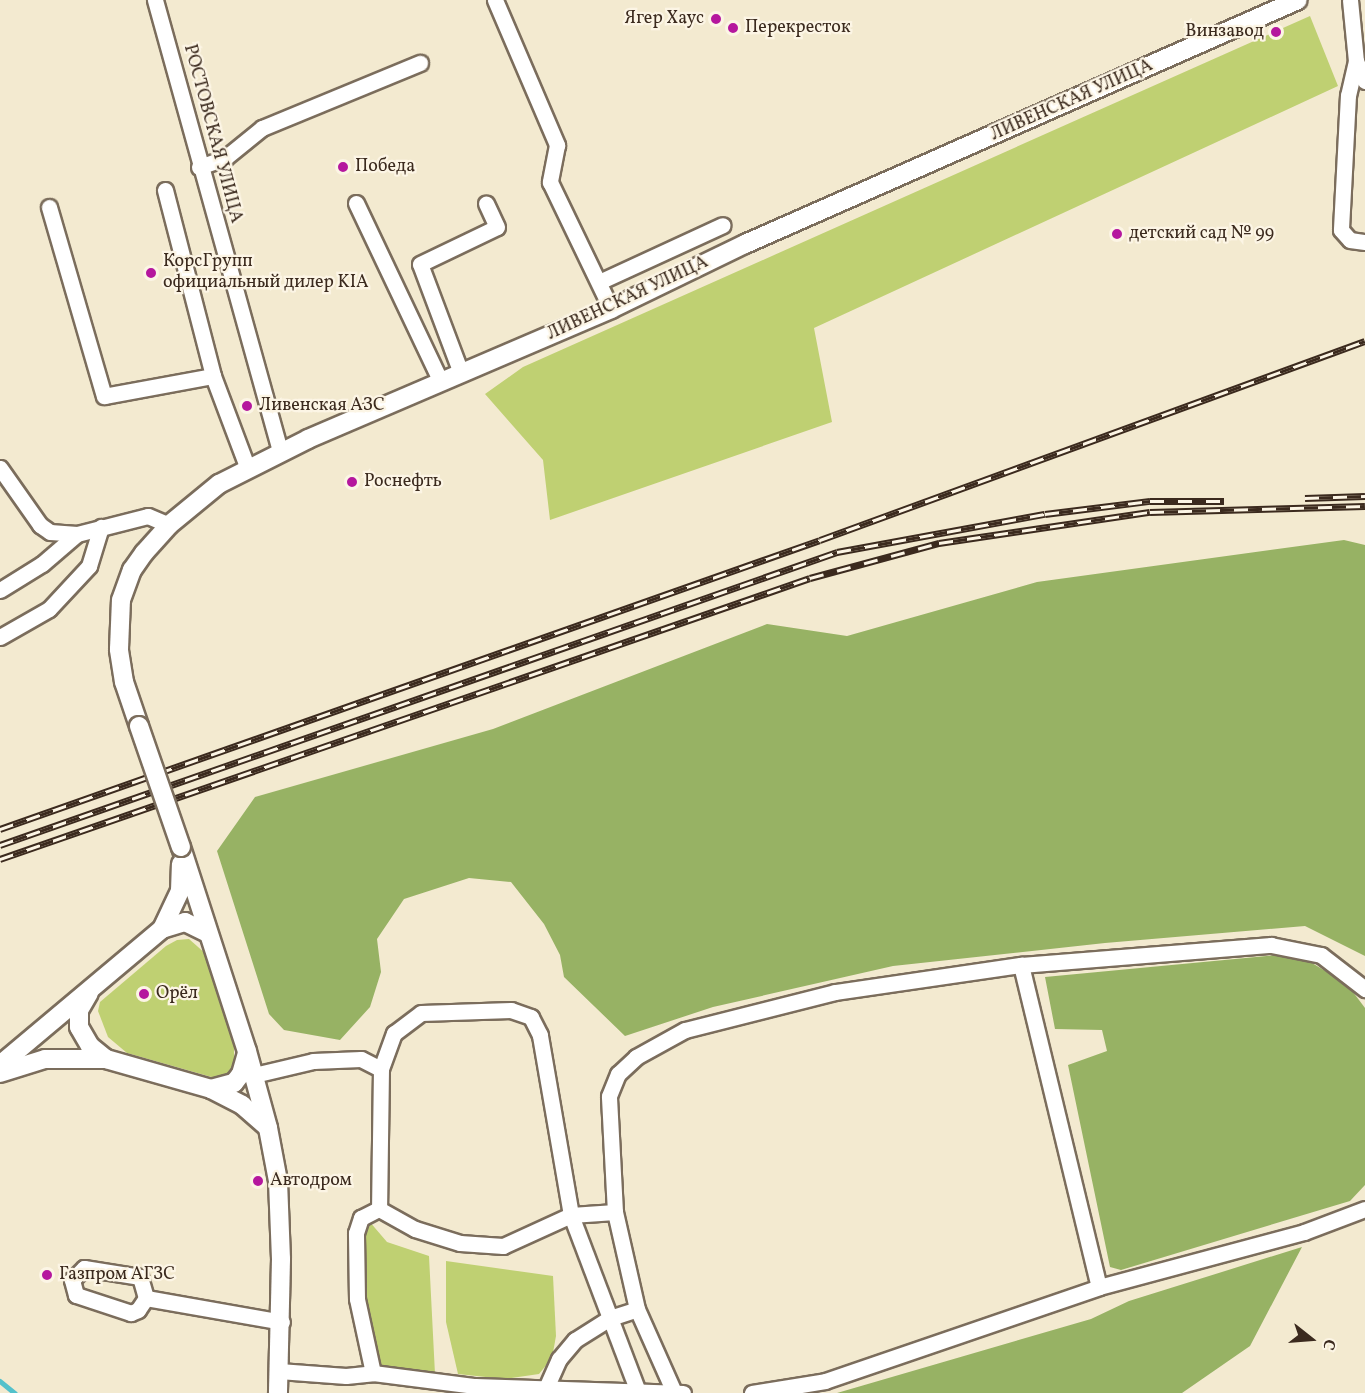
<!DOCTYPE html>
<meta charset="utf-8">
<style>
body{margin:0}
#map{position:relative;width:1365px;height:1393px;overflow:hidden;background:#f3ead0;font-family:Vollkorn,serif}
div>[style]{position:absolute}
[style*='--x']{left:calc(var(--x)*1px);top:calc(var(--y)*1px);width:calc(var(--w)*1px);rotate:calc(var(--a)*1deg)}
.green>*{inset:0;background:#bfd072}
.forest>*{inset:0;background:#97b264}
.stream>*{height:4.5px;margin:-2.25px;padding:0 2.25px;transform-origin:2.25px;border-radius:2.25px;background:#53c1cb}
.roads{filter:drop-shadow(2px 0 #7b6d5c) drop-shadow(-2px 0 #7b6d5c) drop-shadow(0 2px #7b6d5c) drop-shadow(0 -2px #7b6d5c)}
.minor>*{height:15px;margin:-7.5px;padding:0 7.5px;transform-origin:7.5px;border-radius:7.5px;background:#fff}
.major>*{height:18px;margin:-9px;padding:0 9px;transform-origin:9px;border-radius:9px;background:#fff}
.rail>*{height:7px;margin-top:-3.5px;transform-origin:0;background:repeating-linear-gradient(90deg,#fcf5e5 0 14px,#3b2a1e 0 28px);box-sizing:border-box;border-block:2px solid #3b2a1e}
.bridges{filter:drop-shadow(2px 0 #7b6d5c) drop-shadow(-2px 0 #7b6d5c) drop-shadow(0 2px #7b6d5c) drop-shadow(0 -2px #7b6d5c)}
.major-bridge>*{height:18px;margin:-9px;padding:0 9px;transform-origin:9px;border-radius:9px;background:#fff}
.dots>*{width:16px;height:16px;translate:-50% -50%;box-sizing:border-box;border:3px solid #fcf5e5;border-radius:50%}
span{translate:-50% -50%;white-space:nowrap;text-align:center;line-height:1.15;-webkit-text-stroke:4.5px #fcf5e5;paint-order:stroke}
.poi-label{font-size:18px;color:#3b2a1e}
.right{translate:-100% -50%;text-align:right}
.left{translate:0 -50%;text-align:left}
.street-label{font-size:18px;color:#3b2a1e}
.north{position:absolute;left:1281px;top:1309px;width:60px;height:60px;-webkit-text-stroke:4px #fcf5e5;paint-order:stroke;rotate:107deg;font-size:16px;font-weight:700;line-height:24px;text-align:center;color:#3b2a1e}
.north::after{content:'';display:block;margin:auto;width:21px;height:27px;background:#3b2a1e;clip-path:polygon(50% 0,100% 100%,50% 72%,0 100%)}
</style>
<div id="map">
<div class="green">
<div style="clip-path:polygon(1310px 16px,1338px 86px,814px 328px,832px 422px,550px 520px,543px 460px,485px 394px,523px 367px)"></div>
<div style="clip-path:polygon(189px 939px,206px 954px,234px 1041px,234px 1062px,228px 1073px,215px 1078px,127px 1053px,108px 1037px,98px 1011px,100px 1002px,166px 946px,177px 940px)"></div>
<div style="clip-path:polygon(369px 1221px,387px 1242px,429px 1256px,435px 1374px,381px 1365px,367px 1301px,362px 1239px)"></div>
<div style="clip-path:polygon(446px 1261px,553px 1276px,556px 1336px,552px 1358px,539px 1374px,504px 1379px,458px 1374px,446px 1322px)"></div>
</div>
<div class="forest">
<div style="clip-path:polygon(1344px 540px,1365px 545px,1365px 956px,1305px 926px,1105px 943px,893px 966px,713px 1007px,625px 1036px,564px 977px,560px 955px,544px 924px,511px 882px,469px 878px,404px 899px,377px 939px,381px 972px,370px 1007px,340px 1040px,284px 1030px,269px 1014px,217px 851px,255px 797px,493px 729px,767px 624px,847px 636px,1037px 582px)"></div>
<div style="clip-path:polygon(1276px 955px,1307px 960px,1347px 984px,1365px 1008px,1365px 1185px,1350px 1201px,1121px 1270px,1110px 1267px,1068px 1065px,1107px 1051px,1102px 1030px,1055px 1029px,1045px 977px)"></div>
<div style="clip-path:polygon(1302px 1247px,1250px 1346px,1182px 1393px,837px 1393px,1091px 1319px,1129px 1301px)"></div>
</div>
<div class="stream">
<div style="--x:0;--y:1381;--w:19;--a:39"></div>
</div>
<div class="roads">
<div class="minor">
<div style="--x:155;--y:0;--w:469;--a:74.5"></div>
<div style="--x:495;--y:0;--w:158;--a:66.8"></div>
<div style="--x:557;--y:145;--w:38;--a:101"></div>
<div style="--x:550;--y:182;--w:141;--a:64.3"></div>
<div style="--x:1350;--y:0;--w:61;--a:84.4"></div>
<div style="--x:1356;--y:61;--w:35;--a:103"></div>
<div style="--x:1348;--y:95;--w:135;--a:93"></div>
<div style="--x:1341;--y:230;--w:13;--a:48"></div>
<div style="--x:1350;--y:240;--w:15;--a:8"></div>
<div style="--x:1356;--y:61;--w:22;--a:66"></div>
<div style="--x:199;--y:167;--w:28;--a:-19"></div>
<div style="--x:225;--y:158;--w:48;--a:-39"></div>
<div style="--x:262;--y:128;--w:171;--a:-22.4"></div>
<div style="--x:165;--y:190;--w:192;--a:75.5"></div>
<div style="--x:356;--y:203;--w:198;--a:64.6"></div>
<div style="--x:49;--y:207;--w:197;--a:73.8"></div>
<div style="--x:104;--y:396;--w:111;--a:-10.4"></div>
<div style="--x:213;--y:376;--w:99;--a:69.4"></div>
<div style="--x:599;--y:282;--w:136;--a:-24.7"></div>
<div style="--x:461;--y:373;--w:116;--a:-110.6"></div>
<div style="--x:420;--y:264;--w:85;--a:-25.7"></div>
<div style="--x:497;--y:227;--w:26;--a:-115"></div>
<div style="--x:0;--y:468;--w:70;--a:54.9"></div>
<div style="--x:40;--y:525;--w:12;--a:35"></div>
<div style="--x:50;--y:532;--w:27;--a:4"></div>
<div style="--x:77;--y:534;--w:73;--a:-14.2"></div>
<div style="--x:148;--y:516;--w:23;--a:23"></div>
<div style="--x:0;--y:590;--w:49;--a:-31.8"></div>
<div style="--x:42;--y:564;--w:46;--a:-40.6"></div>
<div style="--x:0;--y:637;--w:56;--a:-29.7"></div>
<div style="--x:49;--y:609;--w:59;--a:-47.1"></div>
<div style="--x:89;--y:566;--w:41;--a:-72.9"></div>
<div style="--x:1021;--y:965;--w:331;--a:76.4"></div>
<div style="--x:254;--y:1075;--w:61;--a:-13.3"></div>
<div style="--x:313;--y:1061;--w:48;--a:-2.4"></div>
<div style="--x:361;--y:1059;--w:22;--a:27"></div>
<div style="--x:615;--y:1212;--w:99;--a:77.2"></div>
<div style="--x:637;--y:1309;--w:91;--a:66"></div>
<div style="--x:84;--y:1268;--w:57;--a:9.1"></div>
<div style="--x:140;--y:1277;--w:22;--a:74"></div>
<div style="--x:146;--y:1298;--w:14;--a:124"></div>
<div style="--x:138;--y:1310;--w:8;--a:157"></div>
<div style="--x:131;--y:1313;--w:58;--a:-161.9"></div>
<div style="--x:76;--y:1295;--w:16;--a:-105"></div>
<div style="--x:72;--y:1280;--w:17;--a:-45"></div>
<div style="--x:146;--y:1298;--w:138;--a:10"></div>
<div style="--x:279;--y:1371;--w:67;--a:4.3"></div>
<div style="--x:346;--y:1376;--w:27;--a:-6"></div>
<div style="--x:373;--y:1373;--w:103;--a:7.3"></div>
<div style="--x:475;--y:1386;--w:208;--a:1.9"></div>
<div style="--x:373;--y:1373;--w:76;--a:-102.2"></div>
<div style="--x:357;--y:1299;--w:66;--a:-90.9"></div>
<div style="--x:356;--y:1233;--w:16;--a:-72"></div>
<div style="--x:361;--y:1218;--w:20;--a:-27"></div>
<div style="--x:546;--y:1388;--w:32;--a:-66"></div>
<div style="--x:559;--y:1359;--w:25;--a:-50"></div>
<div style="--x:575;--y:1340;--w:41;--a:-32.2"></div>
<div style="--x:610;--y:1318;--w:28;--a:-18"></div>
<div style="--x:637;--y:1389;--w:186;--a:-110.8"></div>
<div style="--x:571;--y:1215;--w:183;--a:-99.8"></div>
<div style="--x:540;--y:1035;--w:20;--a:-117"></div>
<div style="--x:531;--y:1017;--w:21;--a:-161"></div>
<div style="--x:511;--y:1010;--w:90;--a:178.1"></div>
<div style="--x:421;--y:1013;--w:34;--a:143"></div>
<div style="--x:394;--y:1033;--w:38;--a:110"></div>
<div style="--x:381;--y:1069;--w:140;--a:90.8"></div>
<div style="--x:379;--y:1209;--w:41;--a:29.1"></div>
<div style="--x:415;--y:1229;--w:47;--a:17.3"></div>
<div style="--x:460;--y:1243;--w:43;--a:4"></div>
<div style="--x:503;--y:1246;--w:75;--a:-24.5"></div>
<div style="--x:571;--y:1215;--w:44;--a:-3.9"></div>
<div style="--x:615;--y:1212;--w:116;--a:-93"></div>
<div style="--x:609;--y:1096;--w:24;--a:-68"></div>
<div style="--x:618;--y:1074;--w:25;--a:-43"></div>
<div style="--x:636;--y:1057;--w:56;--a:-28.9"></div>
<div style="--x:685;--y:1030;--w:155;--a:-14.2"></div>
<div style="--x:835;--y:992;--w:188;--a:-8.3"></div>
<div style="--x:1021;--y:965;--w:251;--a:-4.6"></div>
<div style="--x:1271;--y:945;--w:51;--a:11.3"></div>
<div style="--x:1321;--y:955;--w:56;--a:37.7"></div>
<div style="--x:752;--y:1393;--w:74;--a:-9.3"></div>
<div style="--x:825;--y:1381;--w:290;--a:-18.9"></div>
<div style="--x:1099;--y:1287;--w:212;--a:-15"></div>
<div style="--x:1304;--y:1232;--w:65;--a:-20.7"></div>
</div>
<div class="major">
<div style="--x:139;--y:726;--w:46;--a:-108.8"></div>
<div style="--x:124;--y:682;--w:33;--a:-99"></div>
<div style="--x:119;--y:649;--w:49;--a:-87.7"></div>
<div style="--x:121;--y:600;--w:32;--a:-70"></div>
<div style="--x:132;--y:570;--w:21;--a:-55"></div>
<div style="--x:144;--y:553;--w:38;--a:-48"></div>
<div style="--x:169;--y:525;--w:65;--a:-39.4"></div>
<div style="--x:219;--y:484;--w:100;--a:-26.8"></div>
<div style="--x:308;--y:439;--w:330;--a:-23.2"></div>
<div style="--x:611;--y:309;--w:149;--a:-25.9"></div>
<div style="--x:745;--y:244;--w:604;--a:-23.81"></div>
<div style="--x:181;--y:847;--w:214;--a:72.1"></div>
<div style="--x:247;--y:1051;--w:80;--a:74.7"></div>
<div style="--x:268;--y:1128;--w:54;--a:79.3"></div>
<div style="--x:278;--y:1181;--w:78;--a:87.8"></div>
<div style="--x:281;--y:1259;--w:134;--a:91.3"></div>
<div style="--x:162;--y:929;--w:24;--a:-17"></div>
<div style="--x:185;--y:922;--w:25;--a:26"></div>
<div style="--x:89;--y:993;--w:20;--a:120"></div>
<div style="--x:79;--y:1010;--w:17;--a:90"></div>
<div style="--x:79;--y:1027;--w:22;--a:60"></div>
<div style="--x:90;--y:1046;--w:21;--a:39"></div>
<div style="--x:0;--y:1065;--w:212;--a:-40"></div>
<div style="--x:162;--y:929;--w:42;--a:-64.7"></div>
<div style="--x:180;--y:891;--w:27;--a:-88"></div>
<div style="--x:0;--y:1073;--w:47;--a:-17.3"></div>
<div style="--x:45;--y:1059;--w:61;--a:0"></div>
<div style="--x:106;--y:1059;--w:109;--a:15.9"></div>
<div style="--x:211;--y:1089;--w:35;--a:27"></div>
<div style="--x:242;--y:1105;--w:33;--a:41"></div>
<div style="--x:211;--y:1089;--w:24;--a:-15"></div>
<div style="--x:234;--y:1083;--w:11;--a:-52"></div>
<div style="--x:241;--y:1074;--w:22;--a:-74"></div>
</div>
</div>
<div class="rail">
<div style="--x:1305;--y:498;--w:60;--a:-1.9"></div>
<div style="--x:0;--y:829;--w:869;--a:-19.41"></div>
<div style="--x:820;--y:540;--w:580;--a:-20.06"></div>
<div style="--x:0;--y:845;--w:887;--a:-19.29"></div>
<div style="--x:837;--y:552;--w:211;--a:-10.4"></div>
<div style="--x:1045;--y:514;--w:106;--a:-7.1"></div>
<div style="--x:1150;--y:501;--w:74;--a:0"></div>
<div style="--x:0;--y:859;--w:857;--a:-19.13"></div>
<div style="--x:810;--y:578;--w:134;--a:-15.2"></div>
<div style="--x:939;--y:543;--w:213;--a:-8.4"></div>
<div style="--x:1150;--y:512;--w:215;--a:-1.6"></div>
</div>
<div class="bridges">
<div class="major-bridge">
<div style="--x:139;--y:726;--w:128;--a:70.9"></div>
</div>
</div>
<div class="dots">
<div style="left:716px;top:19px;background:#b5179e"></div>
<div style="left:733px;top:28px;background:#b5179e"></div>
<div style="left:1276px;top:32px;background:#b5179e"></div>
<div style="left:343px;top:167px;background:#b5179e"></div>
<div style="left:1117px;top:234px;background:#b5179e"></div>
<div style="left:151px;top:273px;background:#b5179e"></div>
<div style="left:247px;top:406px;background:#b5179e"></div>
<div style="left:352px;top:482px;background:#b5179e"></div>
<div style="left:144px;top:994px;background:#b5179e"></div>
<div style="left:258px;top:1181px;background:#b5179e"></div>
<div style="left:47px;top:1275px;background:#b5179e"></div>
</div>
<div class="poi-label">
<span class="right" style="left:704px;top:19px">Ягер Хаус</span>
<span class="left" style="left:745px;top:28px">Перекресток</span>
<span class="right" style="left:1264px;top:32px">Винзавод</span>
<span class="left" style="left:355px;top:167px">Победа</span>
<span class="left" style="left:1129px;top:234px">детский сад № 99</span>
<span class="left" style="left:163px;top:273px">КорсГрупп<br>официальный дилер KIA</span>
<span class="left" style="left:259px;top:406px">Ливенская АЗС</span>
<span class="left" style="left:364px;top:482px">Роснефть</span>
<span class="left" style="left:156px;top:994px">Орёл</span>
<span class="left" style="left:270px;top:1181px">Автодром</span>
<span class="left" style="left:59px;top:1275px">Газпром АГЗС</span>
</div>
<div class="street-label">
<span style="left:1072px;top:101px;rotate:-24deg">ЛИВЕНСКАЯ УЛИЦА</span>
<span style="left:212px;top:134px;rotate:75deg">РОСТОВСКАЯ УЛИЦА</span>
<span style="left:628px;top:299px;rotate:-25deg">ЛИВЕНСКАЯ УЛИЦА</span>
</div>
<div class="north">С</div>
</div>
